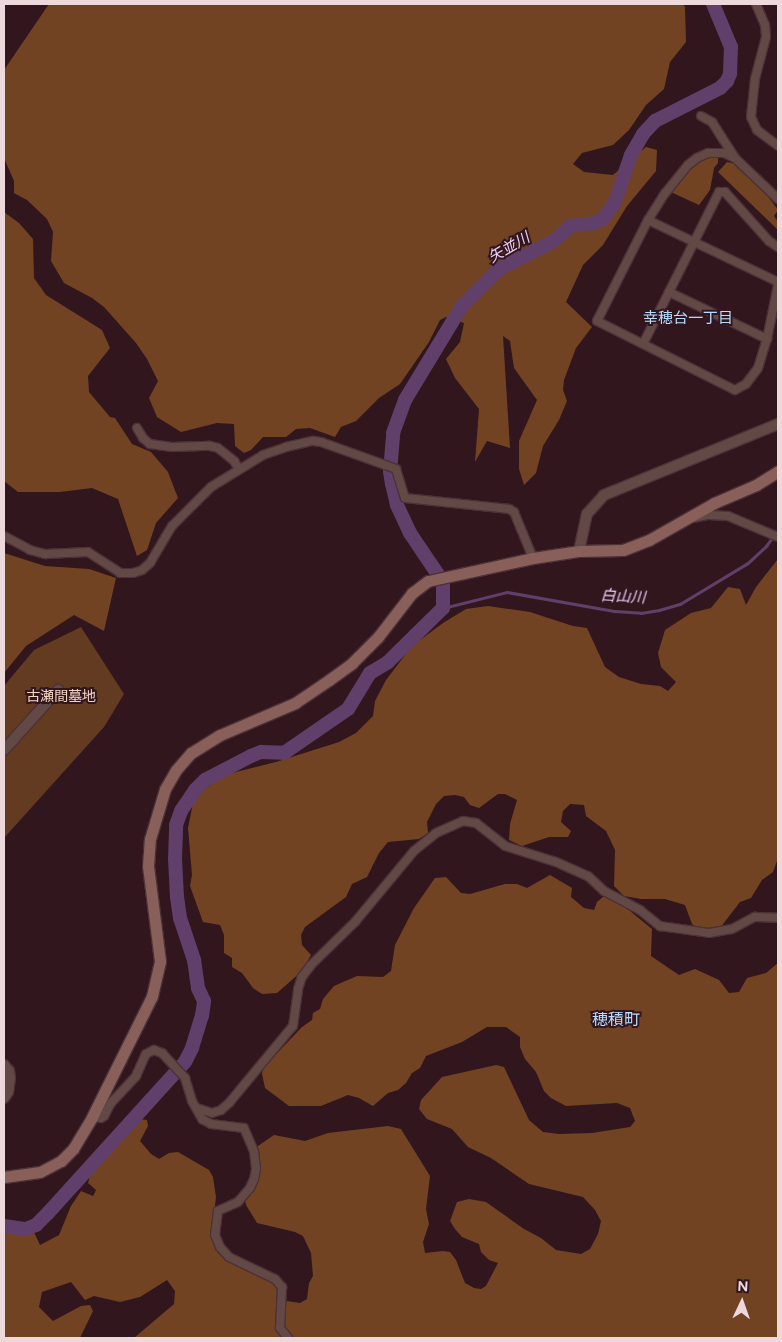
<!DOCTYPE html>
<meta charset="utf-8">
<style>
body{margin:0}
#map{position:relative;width:782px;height:1342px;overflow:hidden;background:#32161d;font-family:Figtree,"Noto Sans JP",sans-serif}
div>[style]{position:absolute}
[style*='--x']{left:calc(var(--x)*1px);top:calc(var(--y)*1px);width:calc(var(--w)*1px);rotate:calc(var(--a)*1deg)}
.green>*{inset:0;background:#623b20}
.forest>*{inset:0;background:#714322}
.stream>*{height:2.5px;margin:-1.25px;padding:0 1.25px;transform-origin:1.25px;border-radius:1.25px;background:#60406b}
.river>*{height:14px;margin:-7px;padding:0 7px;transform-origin:7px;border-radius:7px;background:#60406b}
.roads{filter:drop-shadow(1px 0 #4c3138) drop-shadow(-1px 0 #4c3138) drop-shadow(0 1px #4c3138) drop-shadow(0 -1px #4c3138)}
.minor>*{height:8px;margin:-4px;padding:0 4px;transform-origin:4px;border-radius:4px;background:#624945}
.tertiary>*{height:10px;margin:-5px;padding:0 5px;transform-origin:5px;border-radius:5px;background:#624945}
.secondary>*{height:11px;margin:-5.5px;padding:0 5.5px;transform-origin:5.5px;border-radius:5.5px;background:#886059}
span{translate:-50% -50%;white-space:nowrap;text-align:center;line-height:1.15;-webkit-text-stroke:4px #32161d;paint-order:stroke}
.park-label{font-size:14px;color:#f4d5c2}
.water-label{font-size:15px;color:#edcff9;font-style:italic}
.neighbourhood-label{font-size:15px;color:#b7defe}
.quarter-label{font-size:16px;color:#b7defe}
.frame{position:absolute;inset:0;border:5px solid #edd9dc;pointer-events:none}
.north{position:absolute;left:717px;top:1277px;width:50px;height:50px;-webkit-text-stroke:4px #32161d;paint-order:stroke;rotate:3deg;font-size:14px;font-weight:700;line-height:20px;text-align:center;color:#edd9dc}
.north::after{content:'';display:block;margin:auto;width:18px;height:22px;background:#edd9dc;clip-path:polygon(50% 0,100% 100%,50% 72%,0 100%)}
</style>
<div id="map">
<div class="green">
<div style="clip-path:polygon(81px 627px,124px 694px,104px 727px,4px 838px,4px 686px,34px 650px)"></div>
</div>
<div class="forest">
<div style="clip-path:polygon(49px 4px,683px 4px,685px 7px,686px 42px,670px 62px,664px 89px,646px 105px,629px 130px,613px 145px,582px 153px,573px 164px,584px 172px,613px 175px,646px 147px,657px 150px,656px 171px,627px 206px,603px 245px,583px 265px,566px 302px,592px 327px,576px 348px,564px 380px,563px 390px,567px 401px,559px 420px,543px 446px,536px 473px,524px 485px,519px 469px,519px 441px,537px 400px,514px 368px,510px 341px,503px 336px,510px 448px,487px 441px,475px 462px,479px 409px,455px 378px,446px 359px,460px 342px,464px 323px,446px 317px,440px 320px,429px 342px,400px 384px,379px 398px,356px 421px,341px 427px,335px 437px,310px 428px,296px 429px,286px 437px,263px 437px,251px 450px,244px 453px,235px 446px,234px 424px,217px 423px,181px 432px,157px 417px,149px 398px,158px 381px,147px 359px,136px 343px,104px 307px,92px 298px,64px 283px,51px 261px,53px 232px,47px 219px,27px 200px,14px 193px,14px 181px,4px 158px,4px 70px)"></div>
<div style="clip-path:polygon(718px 156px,718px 163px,714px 168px,710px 190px,699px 205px,673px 193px,668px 188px,687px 162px)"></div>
<div style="clip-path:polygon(727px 162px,736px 164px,767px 195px,778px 210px,774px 216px,778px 222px,778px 230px,718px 172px)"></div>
<div style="clip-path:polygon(4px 212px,19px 223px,33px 239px,34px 278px,46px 295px,102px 330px,110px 348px,88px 376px,89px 392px,110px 417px,115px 418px,132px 444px,151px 452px,168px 472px,178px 498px,156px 523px,147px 550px,137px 556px,118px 499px,92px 488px,60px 492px,18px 492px,4px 481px)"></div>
<div style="clip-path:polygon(4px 553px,45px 566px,89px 569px,116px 578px,104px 631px,74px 615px,26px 646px,4px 673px)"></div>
<div style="clip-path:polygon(778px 559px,778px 858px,773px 872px,762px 880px,751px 898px,740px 902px,720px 928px,700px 930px,692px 924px,685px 905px,665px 899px,641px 899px,624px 896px,614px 886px,615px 850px,606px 831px,586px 816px,584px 805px,570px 804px,563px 811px,561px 822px,571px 831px,568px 837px,549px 837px,522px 846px,509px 840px,510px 824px,517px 800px,505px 794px,498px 794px,479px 808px,470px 805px,464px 797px,455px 795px,444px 796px,436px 804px,427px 822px,428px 833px,419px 839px,388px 842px,379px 853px,367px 877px,352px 884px,346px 897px,305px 927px,301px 935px,302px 945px,311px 955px,302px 971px,277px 993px,262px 994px,253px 988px,242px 973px,232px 967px,232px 958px,224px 953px,224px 935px,220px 925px,203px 922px,190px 886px,192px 875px,188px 828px,193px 803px,205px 789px,224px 775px,276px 762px,339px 742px,356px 733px,373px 716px,375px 701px,386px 680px,412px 646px,443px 623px,466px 609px,488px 606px,530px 612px,573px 626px,587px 628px,605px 667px,619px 677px,641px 684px,660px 686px,668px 691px,676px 682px,661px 667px,658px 653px,665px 630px,691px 613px,711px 608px,728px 587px,740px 589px,746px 605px,756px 587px)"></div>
<div style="clip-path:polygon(550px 875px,572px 888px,571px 897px,584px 908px,594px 910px,597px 902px,605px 895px,630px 911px,652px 929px,651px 956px,679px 975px,695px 969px,719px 980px,729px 993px,739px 992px,747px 978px,766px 973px,778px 963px,778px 1338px,292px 1338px,283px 1329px,284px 1308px,287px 1301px,300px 1303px,307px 1299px,309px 1283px,313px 1276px,311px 1253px,303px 1236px,295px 1232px,257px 1223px,246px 1205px,245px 1200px,252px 1189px,255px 1148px,274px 1135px,305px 1141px,328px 1133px,388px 1126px,401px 1129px,430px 1176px,426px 1209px,429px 1224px,423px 1242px,425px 1253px,443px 1251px,450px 1252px,456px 1260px,465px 1283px,474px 1288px,481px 1289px,486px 1286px,498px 1263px,489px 1260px,481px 1252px,479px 1244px,462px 1237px,455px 1229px,450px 1221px,457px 1202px,469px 1199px,486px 1202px,524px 1229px,541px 1238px,556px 1250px,581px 1254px,590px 1249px,598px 1234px,601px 1221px,595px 1210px,583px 1197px,529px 1184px,491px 1158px,468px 1147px,452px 1129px,427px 1119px,419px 1109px,421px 1100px,442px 1077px,496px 1065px,504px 1067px,529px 1120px,543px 1132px,559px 1134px,592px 1133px,630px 1127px,635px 1121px,630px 1108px,617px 1103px,566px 1106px,551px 1098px,544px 1091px,536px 1072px,525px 1059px,520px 1047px,520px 1037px,506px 1027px,487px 1027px,462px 1042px,426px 1056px,420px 1068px,412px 1073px,406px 1083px,398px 1090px,388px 1093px,373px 1106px,359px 1098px,348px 1095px,321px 1106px,289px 1106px,265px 1088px,262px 1074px,263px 1068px,302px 1027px,312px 1020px,313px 1013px,320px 1009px,323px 999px,334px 986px,357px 976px,383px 977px,391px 971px,395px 945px,414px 908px,435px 878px,446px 877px,461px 893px,470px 894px,505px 884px,517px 884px,527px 888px)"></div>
<div style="clip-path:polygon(139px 1119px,147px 1120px,148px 1126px,140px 1141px,151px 1154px,159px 1159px,169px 1153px,178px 1152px,209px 1170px,213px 1177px,216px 1197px,212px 1233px,218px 1253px,227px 1260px,277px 1281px,285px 1338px,134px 1338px,174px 1304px,175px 1291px,167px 1280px,140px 1297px,120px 1302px,94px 1296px,85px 1300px,71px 1282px,42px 1292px,39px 1307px,53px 1321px,81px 1306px,90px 1305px,93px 1311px,80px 1338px,4px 1338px,4px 1230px,34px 1232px,40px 1245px,59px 1235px,71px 1206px,81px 1191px,93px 1196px,96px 1190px,88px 1183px,91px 1172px)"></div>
</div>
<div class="stream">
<div style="--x:443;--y:608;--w:66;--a:-14"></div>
<div style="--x:507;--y:592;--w:110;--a:10"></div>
<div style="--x:615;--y:611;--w:26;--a:4"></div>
<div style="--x:641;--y:613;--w:18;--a:-9"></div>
<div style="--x:659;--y:610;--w:22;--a:-16"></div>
<div style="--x:680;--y:604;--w:79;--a:-31.1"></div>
<div style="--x:748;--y:563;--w:25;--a:-43"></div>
<div style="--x:766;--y:546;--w:20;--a:-53"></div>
</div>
<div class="river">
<div style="--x:4;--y:1226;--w:22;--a:8"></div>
<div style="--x:26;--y:1229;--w:11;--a:-22"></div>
<div style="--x:36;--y:1225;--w:17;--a:-45"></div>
<div style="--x:48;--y:1213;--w:204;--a:-47.8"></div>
<div style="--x:185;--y:1062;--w:16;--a:-63"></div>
<div style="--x:192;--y:1048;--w:34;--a:-73"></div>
<div style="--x:202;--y:1016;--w:15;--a:-82"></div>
<div style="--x:204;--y:1001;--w:14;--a:-115"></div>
<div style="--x:198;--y:988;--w:28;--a:-98"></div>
<div style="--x:194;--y:960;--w:44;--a:-108.4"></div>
<div style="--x:180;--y:918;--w:21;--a:-98"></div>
<div style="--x:177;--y:897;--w:38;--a:-93"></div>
<div style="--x:175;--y:859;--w:34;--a:-88"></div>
<div style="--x:176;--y:825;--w:15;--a:-70"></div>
<div style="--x:181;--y:811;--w:25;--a:-56"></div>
<div style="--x:195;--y:790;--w:14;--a:-45"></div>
<div style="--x:205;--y:780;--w:52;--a:-27.6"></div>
<div style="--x:251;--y:756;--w:11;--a:-22"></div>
<div style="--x:261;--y:752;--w:23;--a:2"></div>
<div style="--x:284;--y:753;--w:78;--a:-34.5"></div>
<div style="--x:348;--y:709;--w:42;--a:-58.6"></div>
<div style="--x:370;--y:673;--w:21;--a:-31"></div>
<div style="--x:388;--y:662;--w:77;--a:-44.5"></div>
<div style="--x:443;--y:608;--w:26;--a:-90"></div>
<div style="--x:443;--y:582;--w:59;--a:-124"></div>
<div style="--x:410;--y:533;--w:31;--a:-115"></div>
<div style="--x:397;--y:505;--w:22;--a:-103"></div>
<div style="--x:392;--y:484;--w:13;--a:-99"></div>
<div style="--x:390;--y:471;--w:38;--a:-85"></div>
<div style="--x:393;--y:433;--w:35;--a:-70"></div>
<div style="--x:405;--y:400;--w:110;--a:-58.8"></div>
<div style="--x:462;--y:306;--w:52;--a:-45"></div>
<div style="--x:499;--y:269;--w:62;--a:-27"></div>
<div style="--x:554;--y:241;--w:22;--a:-43"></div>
<div style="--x:570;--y:226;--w:24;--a:-7"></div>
<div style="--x:594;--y:223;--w:10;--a:-24"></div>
<div style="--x:603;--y:219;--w:21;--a:-55"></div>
<div style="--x:615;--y:202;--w:50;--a:-71.2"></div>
<div style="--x:631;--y:155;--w:24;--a:-60"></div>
<div style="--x:643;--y:134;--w:18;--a:-47"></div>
<div style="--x:655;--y:121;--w:73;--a:-26.9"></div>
<div style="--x:720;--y:88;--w:10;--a:-45"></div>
<div style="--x:727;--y:81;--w:8;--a:-67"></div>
<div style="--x:730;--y:74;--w:27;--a:-88"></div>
<div style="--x:731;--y:47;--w:47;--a:-112.7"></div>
</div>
<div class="roads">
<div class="minor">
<div style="--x:756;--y:4;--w:23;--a:67"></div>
<div style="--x:765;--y:25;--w:12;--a:85"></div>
<div style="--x:766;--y:37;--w:43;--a:104.7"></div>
<div style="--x:755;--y:79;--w:38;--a:96"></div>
<div style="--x:751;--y:117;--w:14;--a:65"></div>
<div style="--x:757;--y:130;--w:26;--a:37"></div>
<div style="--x:701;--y:116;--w:13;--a:29"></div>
<div style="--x:712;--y:122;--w:43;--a:57.4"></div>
<div style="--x:778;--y:199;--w:59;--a:-136.4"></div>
<div style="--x:735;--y:158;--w:12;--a:-156"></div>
<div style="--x:724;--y:153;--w:16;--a:180"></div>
<div style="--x:708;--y:153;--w:12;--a:156"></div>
<div style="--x:697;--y:158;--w:11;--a:142"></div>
<div style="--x:688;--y:165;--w:36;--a:129"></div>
<div style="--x:665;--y:193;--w:32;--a:122"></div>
<div style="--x:648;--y:220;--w:113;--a:116.8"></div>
<div style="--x:597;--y:321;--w:154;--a:26.6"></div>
<div style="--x:735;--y:390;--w:13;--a:-29"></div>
<div style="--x:746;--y:384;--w:20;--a:-53"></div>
<div style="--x:758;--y:368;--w:30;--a:-73"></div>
<div style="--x:767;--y:339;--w:55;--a:-78.5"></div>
<div style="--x:648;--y:220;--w:144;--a:25.5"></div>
<div style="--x:669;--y:292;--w:109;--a:25.6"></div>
<div style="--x:643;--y:344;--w:170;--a:-63.4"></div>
<div style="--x:719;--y:192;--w:6;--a:0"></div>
<div style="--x:725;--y:192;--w:66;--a:48.1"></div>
<div style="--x:769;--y:241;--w:11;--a:34"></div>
<div style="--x:137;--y:428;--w:12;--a:59"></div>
<div style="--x:143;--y:438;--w:9;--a:41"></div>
<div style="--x:150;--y:444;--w:22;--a:8"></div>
<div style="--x:172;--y:447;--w:38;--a:-2"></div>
<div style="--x:210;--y:446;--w:8;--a:14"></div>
<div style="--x:218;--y:448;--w:21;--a:39"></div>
<div style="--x:234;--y:461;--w:9;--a:58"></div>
<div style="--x:693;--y:518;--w:16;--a:-11"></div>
<div style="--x:709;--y:515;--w:19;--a:3"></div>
<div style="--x:728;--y:516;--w:54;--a:22.8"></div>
<div style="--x:4;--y:536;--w:30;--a:28"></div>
<div style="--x:30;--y:550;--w:16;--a:15"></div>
<div style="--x:45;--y:554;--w:43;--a:-2.7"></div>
<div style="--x:88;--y:552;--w:38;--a:33"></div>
<div style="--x:120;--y:573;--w:13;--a:0"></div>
<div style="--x:133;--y:573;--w:9;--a:-18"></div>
<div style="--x:142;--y:570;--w:11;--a:-41"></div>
<div style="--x:150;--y:563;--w:43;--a:-59.3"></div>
<div style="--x:172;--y:526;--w:55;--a:-45"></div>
<div style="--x:211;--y:487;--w:61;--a:-31.6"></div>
<div style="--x:263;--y:455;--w:24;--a:-19"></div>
<div style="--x:286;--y:447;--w:28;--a:-13"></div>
<div style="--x:313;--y:441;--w:8;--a:7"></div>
<div style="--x:321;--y:442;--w:80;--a:19.8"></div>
<div style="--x:396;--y:469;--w:30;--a:73"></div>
<div style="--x:405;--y:498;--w:105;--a:6"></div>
<div style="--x:509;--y:509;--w:6;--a:31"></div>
<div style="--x:514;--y:512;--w:50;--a:67.6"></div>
<div style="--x:197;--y:1108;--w:16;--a:18"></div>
<div style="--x:212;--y:1113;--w:9;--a:-18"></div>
<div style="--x:221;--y:1110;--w:11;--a:-41"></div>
<div style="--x:229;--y:1103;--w:100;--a:-50.3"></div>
<div style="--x:293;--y:1026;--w:37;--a:-82"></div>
<div style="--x:298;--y:989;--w:13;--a:-72"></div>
<div style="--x:302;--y:977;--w:15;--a:-53"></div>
<div style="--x:311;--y:965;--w:62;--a:-44.3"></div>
<div style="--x:355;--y:922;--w:92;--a:-50.3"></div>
<div style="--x:414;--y:851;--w:28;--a:-39"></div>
<div style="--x:436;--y:833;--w:30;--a:-24"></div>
<div style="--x:463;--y:821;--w:13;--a:9"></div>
<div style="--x:476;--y:823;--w:37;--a:38"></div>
<div style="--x:505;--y:846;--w:53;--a:17.4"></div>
<div style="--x:556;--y:862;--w:35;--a:24"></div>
<div style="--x:588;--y:876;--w:22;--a:43"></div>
<div style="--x:604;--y:891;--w:41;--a:27.8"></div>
<div style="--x:640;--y:910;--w:26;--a:39"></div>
<div style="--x:660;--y:926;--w:49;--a:8.1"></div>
<div style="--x:709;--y:933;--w:23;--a:-10"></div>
<div style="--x:732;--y:929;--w:26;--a:-28"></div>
<div style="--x:755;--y:917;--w:23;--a:2"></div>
<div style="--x:92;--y:1117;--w:9;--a:6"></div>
<div style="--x:101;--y:1118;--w:4;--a:-34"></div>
<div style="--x:104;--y:1116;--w:15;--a:-62"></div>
<div style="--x:111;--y:1103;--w:37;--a:-47"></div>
<div style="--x:136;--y:1076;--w:24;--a:-66"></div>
<div style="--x:146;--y:1054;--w:9;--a:-27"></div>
<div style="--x:154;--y:1050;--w:9;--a:21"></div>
<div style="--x:162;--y:1053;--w:34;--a:47"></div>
<div style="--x:185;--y:1078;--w:24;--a:73"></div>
<div style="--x:192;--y:1101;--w:21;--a:61"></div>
<div style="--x:202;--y:1119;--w:10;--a:29"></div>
<div style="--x:211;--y:1124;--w:33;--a:7"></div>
<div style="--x:244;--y:1128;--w:26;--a:67"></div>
<div style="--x:254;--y:1152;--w:17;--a:83"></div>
<div style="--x:256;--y:1169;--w:10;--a:101"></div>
<div style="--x:254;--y:1179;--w:10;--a:114"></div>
<div style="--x:250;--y:1188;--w:18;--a:131"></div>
<div style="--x:238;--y:1202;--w:22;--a:156"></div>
<div style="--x:218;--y:1211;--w:24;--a:97"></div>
<div style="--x:215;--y:1235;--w:13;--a:67"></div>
<div style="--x:220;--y:1247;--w:13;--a:48"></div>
<div style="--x:229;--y:1257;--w:51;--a:25.6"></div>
<div style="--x:275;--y:1279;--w:11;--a:49"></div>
<div style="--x:282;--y:1287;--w:41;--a:92.8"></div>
<div style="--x:280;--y:1328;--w:13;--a:51"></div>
</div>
<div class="tertiary">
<div style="--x:579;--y:551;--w:38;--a:-78"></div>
<div style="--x:587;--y:514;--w:25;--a:-48"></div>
<div style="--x:604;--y:495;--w:188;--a:-22.2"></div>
<div style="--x:4;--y:750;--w:81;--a:-48"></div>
<div style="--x:4;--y:1065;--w:8;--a:50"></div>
<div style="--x:9;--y:1071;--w:7;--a:82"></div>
<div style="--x:10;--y:1078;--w:14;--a:98"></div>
<div style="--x:8;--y:1092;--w:7;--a:124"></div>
</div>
<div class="secondary">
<div style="--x:4;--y:1177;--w:36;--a:-8"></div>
<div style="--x:40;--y:1172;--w:24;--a:-28"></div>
<div style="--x:61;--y:1161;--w:17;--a:-45"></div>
<div style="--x:73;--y:1149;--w:37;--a:-59"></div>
<div style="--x:92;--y:1117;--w:135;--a:-63.6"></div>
<div style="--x:152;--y:996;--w:36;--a:-77"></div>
<div style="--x:160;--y:961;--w:96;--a:-97.2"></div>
<div style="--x:148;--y:866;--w:27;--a:-86"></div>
<div style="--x:150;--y:839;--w:52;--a:-73.3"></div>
<div style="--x:165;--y:789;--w:22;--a:-60"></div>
<div style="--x:176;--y:770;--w:23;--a:-49"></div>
<div style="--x:191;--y:753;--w:34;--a:-32"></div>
<div style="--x:220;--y:735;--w:82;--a:-23.1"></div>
<div style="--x:295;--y:703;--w:41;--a:-34.1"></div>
<div style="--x:329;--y:680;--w:29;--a:-36"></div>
<div style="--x:352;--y:663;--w:37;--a:-45"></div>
<div style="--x:378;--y:637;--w:56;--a:-52.3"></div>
<div style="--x:412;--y:593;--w:20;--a:-37"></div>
<div style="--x:428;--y:581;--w:107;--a:-12.4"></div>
<div style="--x:533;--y:558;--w:47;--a:-8.7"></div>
<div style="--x:579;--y:551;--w:44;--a:-1.3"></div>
<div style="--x:623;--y:550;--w:28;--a:-21"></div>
<div style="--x:649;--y:540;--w:75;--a:-29.6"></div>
<div style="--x:714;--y:503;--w:46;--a:-23.2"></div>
<div style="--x:756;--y:485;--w:26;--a:-32"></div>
</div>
</div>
<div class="park-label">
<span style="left:61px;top:697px">古瀬間墓地</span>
</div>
<div class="water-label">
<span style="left:509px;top:248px;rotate:-30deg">矢並川</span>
<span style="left:623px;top:597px;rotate:3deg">白山川</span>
</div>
<div class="neighbourhood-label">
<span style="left:688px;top:319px">幸穂台一丁目</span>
</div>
<div class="quarter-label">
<span style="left:616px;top:1020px">穂積町</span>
</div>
<div class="frame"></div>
<div class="north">N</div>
</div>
